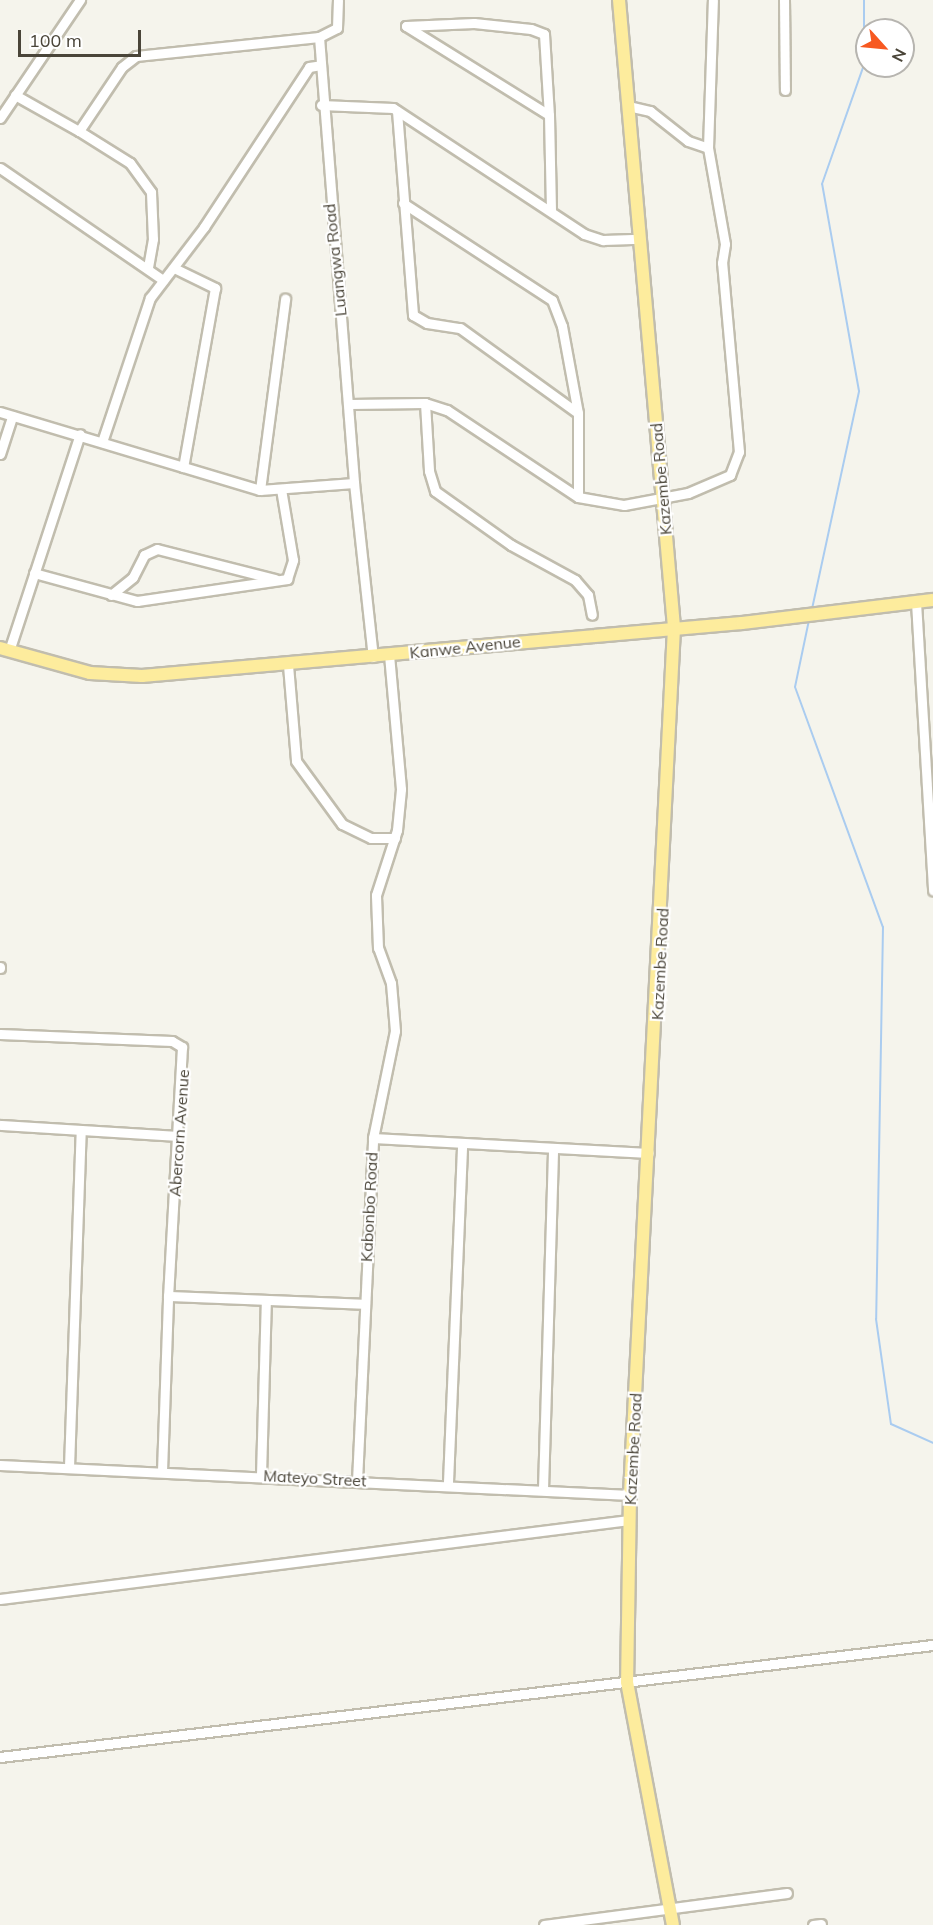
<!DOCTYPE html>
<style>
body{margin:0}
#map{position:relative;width:933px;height:1925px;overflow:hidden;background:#f5f4ec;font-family:Mulish,sans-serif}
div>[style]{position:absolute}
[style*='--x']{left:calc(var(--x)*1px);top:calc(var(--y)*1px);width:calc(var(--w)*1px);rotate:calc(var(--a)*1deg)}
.stream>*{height:2px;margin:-1px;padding:0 1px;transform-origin:1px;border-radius:1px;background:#aaccf0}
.roads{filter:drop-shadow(2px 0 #c1bdae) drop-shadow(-2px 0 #c1bdae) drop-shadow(0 2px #c1bdae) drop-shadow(0 -2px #c1bdae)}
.minor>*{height:9px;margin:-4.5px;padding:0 4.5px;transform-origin:4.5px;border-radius:4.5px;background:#fff}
.major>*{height:12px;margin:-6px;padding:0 6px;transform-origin:6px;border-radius:6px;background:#fdec9d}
span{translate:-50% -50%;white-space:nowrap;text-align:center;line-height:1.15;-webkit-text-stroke:4.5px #fff;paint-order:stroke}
.street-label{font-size:16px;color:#4a4539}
.north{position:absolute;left:855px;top:18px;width:60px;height:60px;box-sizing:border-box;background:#fff;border:2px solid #b7b5b0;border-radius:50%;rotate:117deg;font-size:16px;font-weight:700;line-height:24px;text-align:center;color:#4a4539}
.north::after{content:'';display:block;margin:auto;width:21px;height:27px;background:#f75921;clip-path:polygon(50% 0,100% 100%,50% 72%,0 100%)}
.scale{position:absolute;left:18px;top:30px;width:123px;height:27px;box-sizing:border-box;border:3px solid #4a4539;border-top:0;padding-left:8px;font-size:18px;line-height:21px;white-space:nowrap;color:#4a4539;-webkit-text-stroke:4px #fff;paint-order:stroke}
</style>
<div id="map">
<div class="stream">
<div style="--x:812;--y:609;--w:223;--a:-77.8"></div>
<div style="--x:859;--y:391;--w:210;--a:-100.1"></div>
<div style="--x:822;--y:184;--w:126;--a:-70.6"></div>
<div style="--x:864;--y:65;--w:65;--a:-90"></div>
<div style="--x:809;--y:620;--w:68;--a:101.8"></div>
<div style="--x:795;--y:687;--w:256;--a:69.9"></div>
<div style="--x:883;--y:927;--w:392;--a:91"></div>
<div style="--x:876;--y:1319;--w:106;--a:81.9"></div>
<div style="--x:891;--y:1424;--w:46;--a:24.3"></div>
</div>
<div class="roads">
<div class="minor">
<div style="--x:784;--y:0;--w:90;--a:89.4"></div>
<div style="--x:406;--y:26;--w:168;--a:31.9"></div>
<div style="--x:549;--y:115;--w:95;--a:88.8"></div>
<div style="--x:406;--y:26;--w:68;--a:-2.5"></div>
<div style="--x:474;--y:23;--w:57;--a:6"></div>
<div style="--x:531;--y:29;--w:14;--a:21"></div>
<div style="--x:544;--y:34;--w:81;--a:86.5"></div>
<div style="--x:319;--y:37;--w:447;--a:85.5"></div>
<div style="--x:15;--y:95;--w:73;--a:29.4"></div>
<div style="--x:79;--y:131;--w:77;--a:-56.1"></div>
<div style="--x:122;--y:67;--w:18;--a:-38"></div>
<div style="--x:136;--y:56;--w:184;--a:-5.9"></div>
<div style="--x:319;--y:37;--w:20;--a:-27"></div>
<div style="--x:337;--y:28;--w:28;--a:-88"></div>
<div style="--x:321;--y:105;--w:72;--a:2.4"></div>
<div style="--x:393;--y:108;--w:229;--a:33.4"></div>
<div style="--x:584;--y:234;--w:20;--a:18"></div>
<div style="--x:603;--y:240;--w:37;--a:-2"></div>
<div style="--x:628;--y:106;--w:23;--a:13"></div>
<div style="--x:650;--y:111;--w:48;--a:38.3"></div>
<div style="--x:688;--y:141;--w:21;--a:19"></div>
<div style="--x:397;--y:111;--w:205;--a:85.5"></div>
<div style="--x:413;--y:315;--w:16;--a:30"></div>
<div style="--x:427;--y:323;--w:33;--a:9"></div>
<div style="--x:460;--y:328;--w:145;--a:35.8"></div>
<div style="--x:578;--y:413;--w:84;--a:90"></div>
<div style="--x:578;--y:497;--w:47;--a:9.9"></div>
<div style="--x:624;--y:505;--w:65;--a:-10.6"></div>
<div style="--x:688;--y:493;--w:46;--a:-23.2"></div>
<div style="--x:730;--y:475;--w:25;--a:-69"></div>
<div style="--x:739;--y:452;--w:190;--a:-95.1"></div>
<div style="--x:722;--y:263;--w:19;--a:-81"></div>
<div style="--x:725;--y:244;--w:97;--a:-100"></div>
<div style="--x:708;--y:148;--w:148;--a:-88.1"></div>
<div style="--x:0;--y:118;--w:143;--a:-55.9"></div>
<div style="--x:79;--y:131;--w:60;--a:32.1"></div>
<div style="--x:130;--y:163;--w:36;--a:54"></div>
<div style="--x:151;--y:192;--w:47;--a:87.6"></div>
<div style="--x:153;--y:239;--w:28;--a:100"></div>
<div style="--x:0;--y:168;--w:198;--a:34.5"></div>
<div style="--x:403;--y:203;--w:178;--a:33.1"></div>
<div style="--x:552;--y:300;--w:28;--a:69"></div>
<div style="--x:562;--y:326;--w:88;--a:79.6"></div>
<div style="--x:174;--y:268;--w:46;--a:26"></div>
<div style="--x:215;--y:288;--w:182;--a:100.1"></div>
<div style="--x:425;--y:403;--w:68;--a:86.6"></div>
<div style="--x:429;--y:471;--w:21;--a:73"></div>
<div style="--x:435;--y:491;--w:93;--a:35.4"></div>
<div style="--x:511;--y:545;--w:73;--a:28.7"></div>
<div style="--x:575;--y:580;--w:20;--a:49"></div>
<div style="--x:588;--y:595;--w:20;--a:79"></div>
<div style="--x:350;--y:404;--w:75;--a:-0.8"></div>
<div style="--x:425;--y:403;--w:23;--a:18"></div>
<div style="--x:447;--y:410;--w:157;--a:33.6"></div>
<div style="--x:0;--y:412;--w:271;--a:16.7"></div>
<div style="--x:260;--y:490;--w:94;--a:-4.3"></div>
<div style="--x:354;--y:483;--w:175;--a:83.8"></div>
<div style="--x:102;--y:442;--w:152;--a:-71.6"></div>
<div style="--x:150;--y:298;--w:89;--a:-52.7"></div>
<div style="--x:204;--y:227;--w:191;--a:-56.7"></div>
<div style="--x:309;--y:67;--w:12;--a:-9"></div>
<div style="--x:0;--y:454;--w:40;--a:-72"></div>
<div style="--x:260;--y:490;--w:193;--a:-82.5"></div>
<div style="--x:34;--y:573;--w:107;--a:15.2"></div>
<div style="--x:137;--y:601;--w:152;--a:-8.3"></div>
<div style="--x:287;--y:579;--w:20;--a:-72"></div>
<div style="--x:293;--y:560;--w:72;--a:-99.6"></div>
<div style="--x:111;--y:595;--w:28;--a:-39"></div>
<div style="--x:133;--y:577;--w:25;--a:-63"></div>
<div style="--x:144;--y:555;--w:14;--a:-25"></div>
<div style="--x:157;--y:549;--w:122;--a:14.3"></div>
<div style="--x:916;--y:602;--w:289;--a:86.6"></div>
<div style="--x:9;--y:651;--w:228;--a:-71.9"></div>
<div style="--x:288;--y:665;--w:96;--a:85.2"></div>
<div style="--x:296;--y:761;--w:78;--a:53.9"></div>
<div style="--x:342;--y:824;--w:32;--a:26"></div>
<div style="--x:371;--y:838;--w:24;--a:0"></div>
<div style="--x:0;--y:967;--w:1;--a:90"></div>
<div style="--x:0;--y:1034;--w:172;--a:2.3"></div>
<div style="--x:172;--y:1041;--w:12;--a:31"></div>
<div style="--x:182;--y:1047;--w:249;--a:93.2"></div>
<div style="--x:0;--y:1125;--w:178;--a:3.5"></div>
<div style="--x:373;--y:1138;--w:109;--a:-78.4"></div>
<div style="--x:395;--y:1031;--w:48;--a:-94.8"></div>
<div style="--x:391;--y:983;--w:37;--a:-110"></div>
<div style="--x:378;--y:948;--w:53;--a:-92.2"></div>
<div style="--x:376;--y:895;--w:68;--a:-72.1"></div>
<div style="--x:397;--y:830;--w:41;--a:-84.4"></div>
<div style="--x:401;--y:789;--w:135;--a:-95.1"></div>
<div style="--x:0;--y:1465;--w:631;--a:2.73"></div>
<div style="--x:69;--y:1467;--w:337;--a:-88"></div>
<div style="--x:162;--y:1471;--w:175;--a:-88"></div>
<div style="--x:168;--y:1296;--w:196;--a:2.3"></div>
<div style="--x:261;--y:1475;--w:174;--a:-88.4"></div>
<div style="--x:357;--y:1481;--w:343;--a:-87.3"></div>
<div style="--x:373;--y:1138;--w:276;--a:3.1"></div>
<div style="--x:448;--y:1482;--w:339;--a:-87.6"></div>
<div style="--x:543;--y:1489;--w:340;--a:-88.3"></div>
<div style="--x:0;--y:1599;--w:634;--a:-7.16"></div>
<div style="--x:0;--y:1757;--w:940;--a:-6.85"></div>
<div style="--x:544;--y:1925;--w:245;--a:-7.5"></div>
<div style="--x:813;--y:1925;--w:8;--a:-7"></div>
</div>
<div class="major">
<div style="--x:619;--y:0;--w:630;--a:84.99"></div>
<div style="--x:674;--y:628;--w:868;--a:92.91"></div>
<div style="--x:630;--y:1495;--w:187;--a:90.9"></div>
<div style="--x:627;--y:1682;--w:247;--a:79.3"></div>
<div style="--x:0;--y:648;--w:93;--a:15.5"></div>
<div style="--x:90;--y:673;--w:52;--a:3.3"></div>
<div style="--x:142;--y:676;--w:602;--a:-5.05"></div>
<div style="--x:742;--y:623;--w:192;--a:-6.9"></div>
</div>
</div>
<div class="street-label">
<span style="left:335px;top:260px;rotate:-96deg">Luangwa Road</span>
<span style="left:661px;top:479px;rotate:-95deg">Kazembe Road</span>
<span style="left:465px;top:647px;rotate:-6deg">Kanwe Avenue</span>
<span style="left:660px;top:964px;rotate:-87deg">Kazembe Road</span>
<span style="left:179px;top:1133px;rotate:-86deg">Abercorn Avenue</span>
<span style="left:369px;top:1207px;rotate:-87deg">Kabonbo Road</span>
<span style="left:633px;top:1449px;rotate:-87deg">Kazembe Road</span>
<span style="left:315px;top:1478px;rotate:3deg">Mateyo Street</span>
</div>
<div class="north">N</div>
<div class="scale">100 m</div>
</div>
